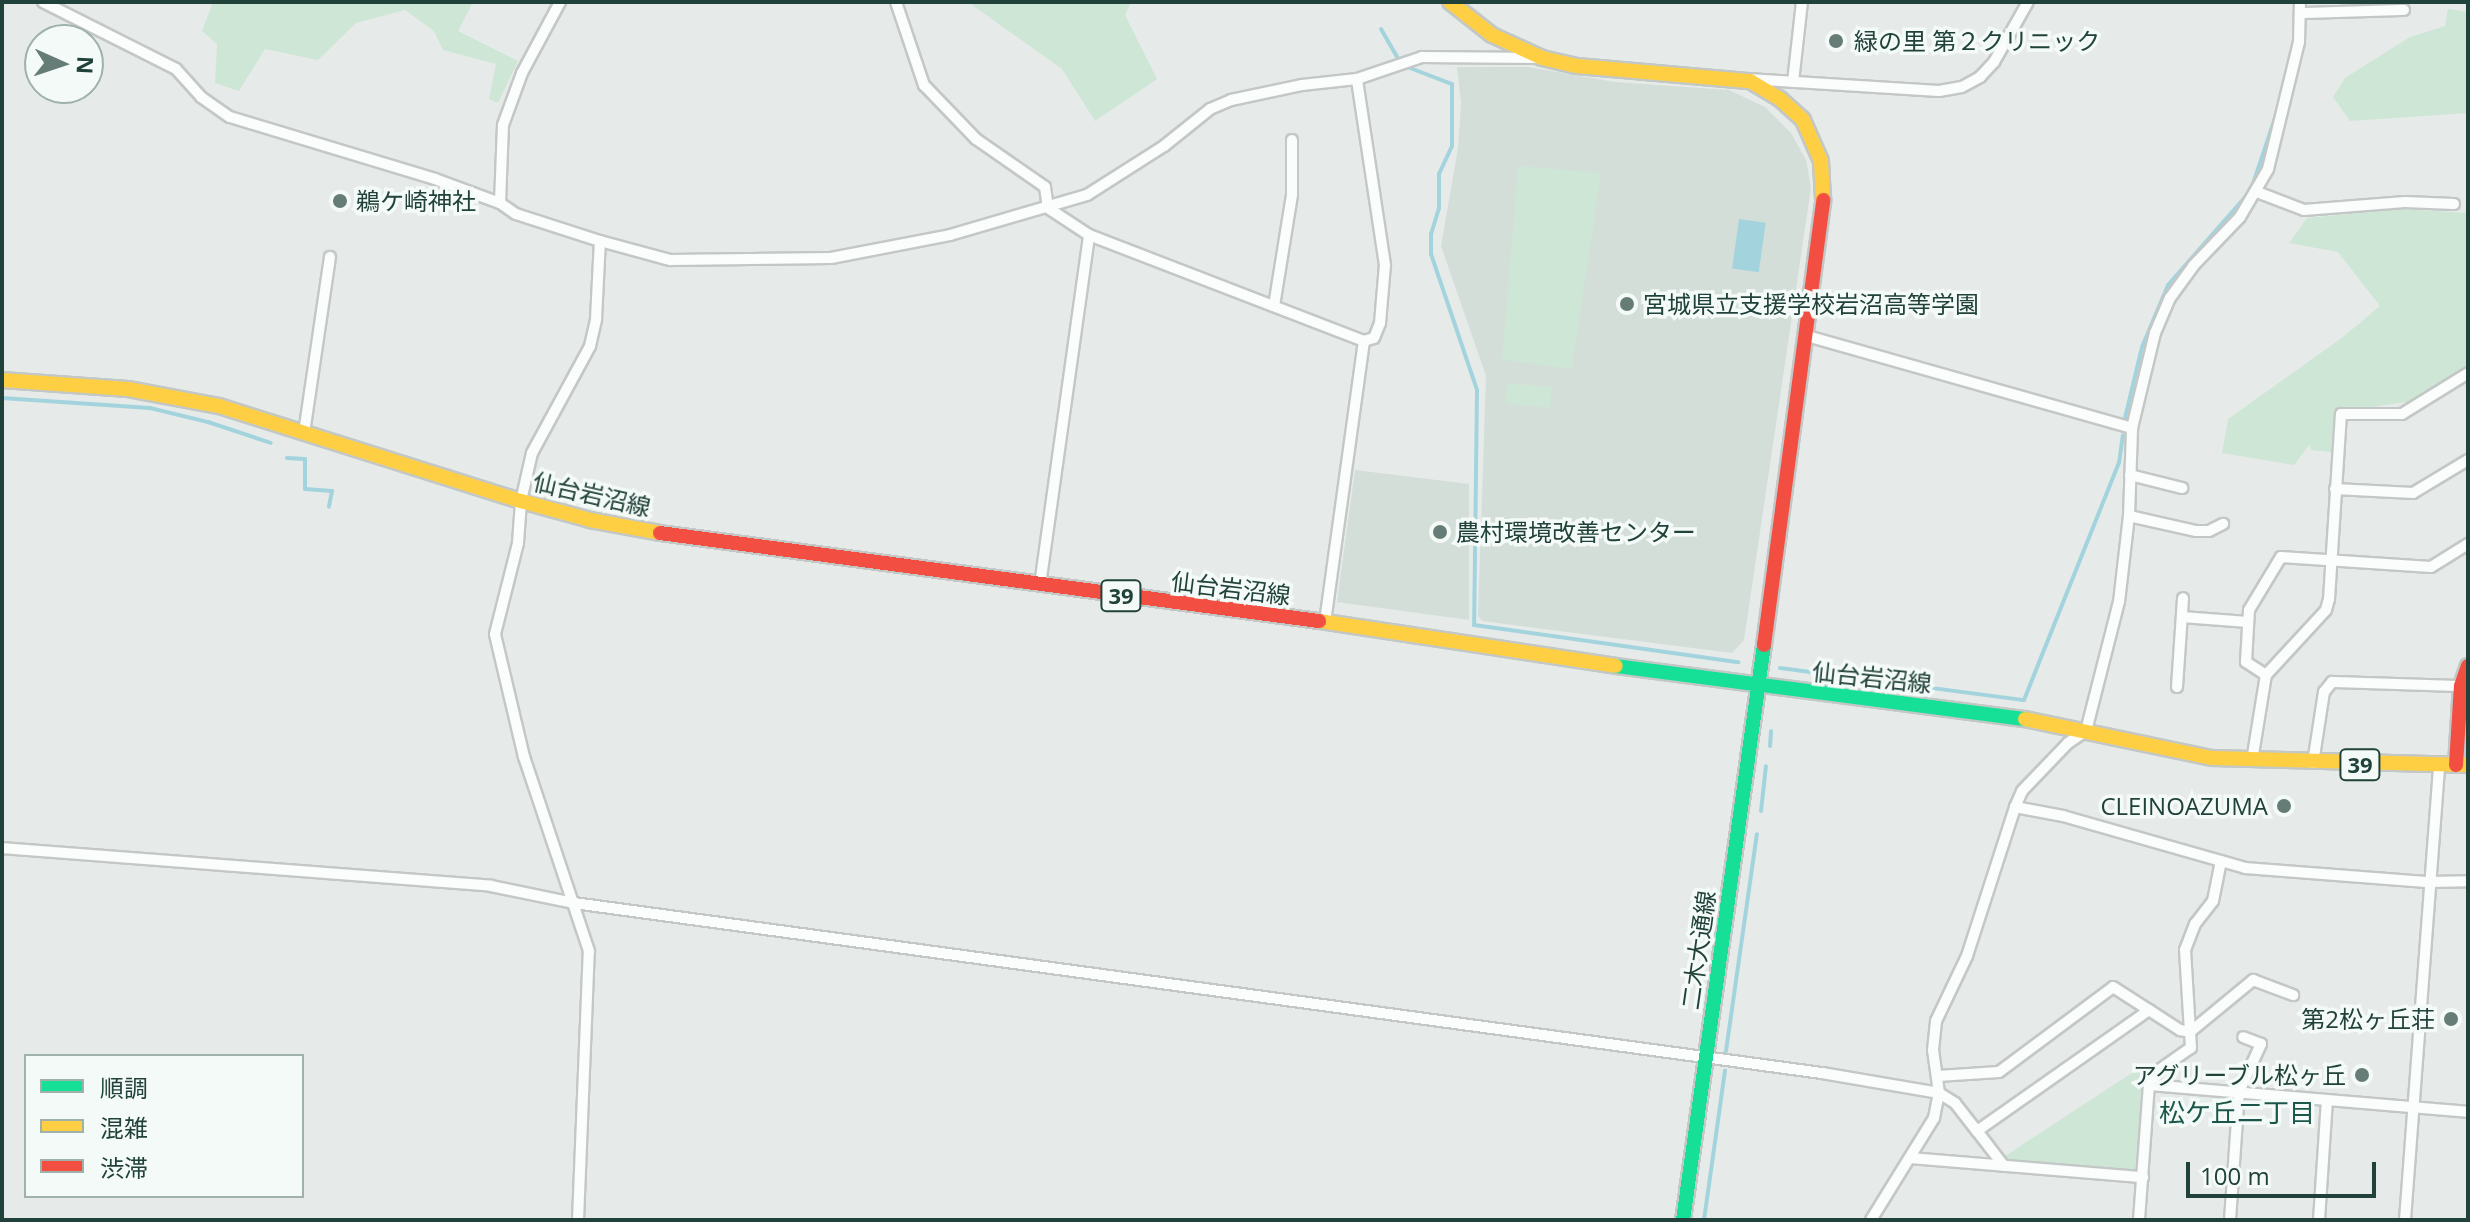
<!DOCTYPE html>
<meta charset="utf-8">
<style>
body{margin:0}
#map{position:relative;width:2470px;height:1222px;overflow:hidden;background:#e6ebe9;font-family:"Open Sans","Noto Sans JP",sans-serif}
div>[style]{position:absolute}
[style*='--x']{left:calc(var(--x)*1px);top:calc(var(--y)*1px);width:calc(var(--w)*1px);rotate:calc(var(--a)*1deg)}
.built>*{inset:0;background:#d3ded9}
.green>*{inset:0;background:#cee6d6;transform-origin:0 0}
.water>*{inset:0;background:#a3d4dd;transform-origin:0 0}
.stream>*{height:4px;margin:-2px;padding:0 2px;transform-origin:2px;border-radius:2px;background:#a3d4dd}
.roads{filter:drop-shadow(2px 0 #c3c8c6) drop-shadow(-2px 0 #c3c8c6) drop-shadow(0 2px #c3c8c6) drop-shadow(0 -2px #c3c8c6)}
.street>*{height:10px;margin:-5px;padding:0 5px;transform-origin:5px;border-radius:5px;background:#fbfcfc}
.fast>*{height:14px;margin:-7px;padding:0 7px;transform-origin:7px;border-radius:7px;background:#16e098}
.slow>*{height:14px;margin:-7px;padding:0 7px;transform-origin:7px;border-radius:7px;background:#ffcf43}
.jam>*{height:14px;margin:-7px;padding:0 7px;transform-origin:7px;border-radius:7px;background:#f24e42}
.dots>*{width:22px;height:22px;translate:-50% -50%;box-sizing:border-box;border:4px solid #f4faf7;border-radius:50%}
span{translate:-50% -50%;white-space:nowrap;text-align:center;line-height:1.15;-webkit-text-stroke:7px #f4faf7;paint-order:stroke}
.shield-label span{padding:2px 6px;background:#f4faf7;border:2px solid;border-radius:6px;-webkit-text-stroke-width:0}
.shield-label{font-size:22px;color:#21423a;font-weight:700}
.poi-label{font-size:24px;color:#21423a}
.left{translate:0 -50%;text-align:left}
.right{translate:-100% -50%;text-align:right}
.street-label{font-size:24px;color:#21423a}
.neighbourhood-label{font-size:26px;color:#1a5649}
.frame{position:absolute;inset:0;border:4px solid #21423a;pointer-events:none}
.legend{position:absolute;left:24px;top:1054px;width:280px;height:144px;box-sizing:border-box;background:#f4faf7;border:2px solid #a0b0ab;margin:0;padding:10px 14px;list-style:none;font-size:24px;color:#21423a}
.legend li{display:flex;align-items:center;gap:16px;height:40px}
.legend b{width:40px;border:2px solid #a0b0ab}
.north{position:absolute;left:24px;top:24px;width:80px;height:80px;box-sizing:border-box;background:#f4faf7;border:2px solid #a0b0ab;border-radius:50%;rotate:93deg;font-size:22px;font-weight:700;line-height:32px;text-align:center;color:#21423a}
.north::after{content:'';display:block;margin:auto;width:28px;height:36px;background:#667d77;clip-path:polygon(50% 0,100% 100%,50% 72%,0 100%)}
.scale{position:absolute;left:2186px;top:1162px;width:190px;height:36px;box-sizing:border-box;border:4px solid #21423a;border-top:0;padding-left:10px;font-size:24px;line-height:28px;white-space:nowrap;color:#21423a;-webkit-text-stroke:6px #f4faf7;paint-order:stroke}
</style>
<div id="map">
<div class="built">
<div style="clip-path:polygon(1457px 67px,1528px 67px,1615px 82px,1729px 90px,1765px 107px,1791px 133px,1806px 160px,1811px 188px,1744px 640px,1732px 653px,1482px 621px,1478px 616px,1486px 376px,1441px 246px,1458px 148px,1461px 103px)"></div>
<div style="clip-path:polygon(1355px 470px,1469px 484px,1469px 620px,1337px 602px)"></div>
</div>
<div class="green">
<div style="clip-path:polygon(213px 2px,473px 2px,458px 31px,518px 61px,498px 103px,489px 99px,496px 64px,443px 50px,434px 31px,405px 10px,356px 23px,318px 60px,265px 49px,239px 91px,215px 83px,217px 44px,202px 31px)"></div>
<div style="clip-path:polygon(968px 2px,1131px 2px,1125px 15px,1157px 79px,1095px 121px,1062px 69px)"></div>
<div style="clip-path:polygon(2448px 9px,2468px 12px,2468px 113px,2350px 121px,2333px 97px,2345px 78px,2410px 37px,2445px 26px)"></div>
<div style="clip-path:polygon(1518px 166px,1601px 173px,1572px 369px,1502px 360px)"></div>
<div style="clip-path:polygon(2402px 209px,2468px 213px,2468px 364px,2413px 401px,2337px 412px,2331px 452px,2311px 450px,2310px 444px,2294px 465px,2222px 453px,2228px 419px,2343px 337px,2380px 306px,2338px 252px,2289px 243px,2307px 218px)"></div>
<div style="left:1507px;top:383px;width:45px;height:21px;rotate:5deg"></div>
<div style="clip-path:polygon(2138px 1069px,2144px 1082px,2137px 1167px,2133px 1173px,2009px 1164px,2005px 1156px)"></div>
</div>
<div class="water">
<div style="left:1739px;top:219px;width:27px;height:50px;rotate:8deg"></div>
</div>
<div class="stream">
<div style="--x:1381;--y:29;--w:34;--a:60"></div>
<div style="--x:1410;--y:68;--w:45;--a:20.9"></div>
<div style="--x:1452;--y:84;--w:62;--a:90"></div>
<div style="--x:1452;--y:146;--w:31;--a:115"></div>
<div style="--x:1439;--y:174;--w:34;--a:90"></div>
<div style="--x:1439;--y:208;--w:27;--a:107"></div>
<div style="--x:1431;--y:234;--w:20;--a:90"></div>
<div style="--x:1431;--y:254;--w:144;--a:71.3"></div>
<div style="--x:1477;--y:390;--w:235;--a:90.7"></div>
<div style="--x:1474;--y:625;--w:267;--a:8"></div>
<div style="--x:2252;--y:187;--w:79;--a:-71.6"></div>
<div style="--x:2;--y:398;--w:148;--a:3.9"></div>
<div style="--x:150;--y:408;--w:60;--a:13.6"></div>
<div style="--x:208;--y:422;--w:66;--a:18.4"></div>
<div style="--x:2125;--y:418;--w:73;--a:-76.5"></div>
<div style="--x:2142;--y:347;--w:67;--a:-67.2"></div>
<div style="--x:2168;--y:285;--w:121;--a:-48.7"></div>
<div style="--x:287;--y:458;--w:18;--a:3"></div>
<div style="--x:305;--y:459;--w:30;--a:90"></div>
<div style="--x:305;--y:489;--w:27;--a:4"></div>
<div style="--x:332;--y:491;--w:16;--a:101"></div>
<div style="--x:1780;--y:668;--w:246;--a:7.5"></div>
<div style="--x:2024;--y:700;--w:255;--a:-68.2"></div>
<div style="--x:2119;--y:463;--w:28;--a:-82"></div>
<div style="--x:1770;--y:746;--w:15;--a:-86"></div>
<div style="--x:1761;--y:811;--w:45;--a:-83.7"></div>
<div style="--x:1726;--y:1051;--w:219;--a:-81.9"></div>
<div style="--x:1704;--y:1220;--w:151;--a:-82"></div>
</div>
<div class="roads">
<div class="street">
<div style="--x:43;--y:2;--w:149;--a:26.7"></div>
<div style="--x:176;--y:69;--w:38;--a:48"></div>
<div style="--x:201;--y:97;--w:35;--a:35"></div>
<div style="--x:230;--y:117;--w:214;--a:16.8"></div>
<div style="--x:435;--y:179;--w:69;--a:20.3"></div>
<div style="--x:500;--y:203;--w:19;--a:35"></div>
<div style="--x:516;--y:214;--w:88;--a:17.8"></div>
<div style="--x:600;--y:241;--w:73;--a:15.2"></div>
<div style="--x:670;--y:260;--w:161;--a:-0.7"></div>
<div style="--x:831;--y:258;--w:121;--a:-10.9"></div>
<div style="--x:950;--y:235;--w:143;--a:-16.3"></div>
<div style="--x:1087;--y:195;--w:91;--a:-32.5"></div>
<div style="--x:1164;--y:146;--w:59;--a:-38.8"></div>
<div style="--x:1210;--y:109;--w:23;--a:-23"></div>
<div style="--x:1231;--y:100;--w:73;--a:-11.9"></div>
<div style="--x:1302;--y:85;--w:55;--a:-6.2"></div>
<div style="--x:1357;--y:79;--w:69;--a:-18.7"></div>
<div style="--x:1422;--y:57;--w:117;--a:0.5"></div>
<div style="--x:896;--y:2;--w:88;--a:71.4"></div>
<div style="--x:924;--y:85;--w:75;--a:46.1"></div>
<div style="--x:976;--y:139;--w:84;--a:34.8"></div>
<div style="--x:1045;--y:187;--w:21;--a:82"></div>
<div style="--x:1048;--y:208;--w:49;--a:33.4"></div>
<div style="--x:1089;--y:235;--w:295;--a:21.1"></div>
<div style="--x:1364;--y:341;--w:10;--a:-17"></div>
<div style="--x:1374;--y:338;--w:16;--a:-68"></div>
<div style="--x:1380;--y:323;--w:58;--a:-85.1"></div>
<div style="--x:1385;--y:265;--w:188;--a:-98.6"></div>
<div style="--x:2302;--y:13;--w:102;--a:-1.7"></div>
<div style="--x:1748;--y:79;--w:191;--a:3.6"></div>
<div style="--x:1939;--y:91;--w:23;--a:-10"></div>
<div style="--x:1962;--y:87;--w:21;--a:-29"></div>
<div style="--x:1980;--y:77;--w:21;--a:-47"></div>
<div style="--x:1994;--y:62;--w:69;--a:-60.5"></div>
<div style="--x:1793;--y:82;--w:81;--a:-83.6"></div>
<div style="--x:2257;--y:192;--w:50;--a:21"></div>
<div style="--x:2304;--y:210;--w:101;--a:-4.5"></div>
<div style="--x:2405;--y:202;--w:49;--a:2.3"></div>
<div style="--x:500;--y:203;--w:78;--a:-87.8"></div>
<div style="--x:503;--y:125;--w:55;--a:-69.9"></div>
<div style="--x:522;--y:73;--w:81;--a:-61.8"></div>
<div style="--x:1274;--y:306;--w:112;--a:-80.8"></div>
<div style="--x:1292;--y:195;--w:55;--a:-90"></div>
<div style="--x:1807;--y:336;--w:338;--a:15.8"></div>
<div style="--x:304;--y:433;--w:178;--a:-81.6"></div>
<div style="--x:2130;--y:475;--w:54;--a:14"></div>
<div style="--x:2335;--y:489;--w:78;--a:2.9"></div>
<div style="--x:2413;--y:493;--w:64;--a:-31"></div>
<div style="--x:2129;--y:516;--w:69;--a:12.6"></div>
<div style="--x:2196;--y:531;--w:13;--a:0"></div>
<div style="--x:2209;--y:531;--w:16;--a:-27"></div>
<div style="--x:1040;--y:585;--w:353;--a:-82"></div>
<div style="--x:2182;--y:617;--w:66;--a:4.3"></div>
<div style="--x:1325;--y:622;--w:284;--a:-82.1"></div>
<div style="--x:2266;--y:675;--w:24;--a:-147"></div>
<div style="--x:2246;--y:662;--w:52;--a:-86.7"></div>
<div style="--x:2249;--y:610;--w:62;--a:-58.9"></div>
<div style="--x:2281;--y:557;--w:150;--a:3.8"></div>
<div style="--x:2431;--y:567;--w:44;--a:-31.9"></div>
<div style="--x:2177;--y:687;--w:89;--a:-86.1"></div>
<div style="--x:2252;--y:761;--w:87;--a:-80.8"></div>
<div style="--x:2266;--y:675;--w:88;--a:-47.3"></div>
<div style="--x:2326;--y:610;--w:11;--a:-75"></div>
<div style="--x:2329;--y:599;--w:185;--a:-86.3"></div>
<div style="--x:2341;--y:414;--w:61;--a:0"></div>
<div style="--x:2402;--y:414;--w:78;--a:-31.8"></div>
<div style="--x:2313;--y:763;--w:72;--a:-81.2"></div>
<div style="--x:2324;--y:692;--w:13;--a:-51"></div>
<div style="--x:2332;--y:682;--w:129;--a:1.8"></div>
<div style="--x:2015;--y:807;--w:49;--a:10.6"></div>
<div style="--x:2063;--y:816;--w:189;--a:15.9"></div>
<div style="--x:2245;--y:868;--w:185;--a:4.4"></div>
<div style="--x:2429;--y:882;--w:39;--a:-1"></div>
<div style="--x:2;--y:848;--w:490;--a:4.4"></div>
<div style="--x:491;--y:886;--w:85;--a:11.6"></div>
<div style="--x:574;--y:903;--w:1260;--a:7.76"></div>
<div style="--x:1822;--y:1073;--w:119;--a:9.7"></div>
<div style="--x:1939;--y:1093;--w:19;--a:32"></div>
<div style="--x:1955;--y:1103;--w:36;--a:52"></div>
<div style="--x:1938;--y:1076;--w:61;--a:-3.8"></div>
<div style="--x:1999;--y:1072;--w:142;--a:-36.7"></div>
<div style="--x:2113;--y:987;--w:43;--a:32.6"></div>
<div style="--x:2149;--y:1085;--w:320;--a:4.8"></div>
<div style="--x:1910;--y:1158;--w:234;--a:4.7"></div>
<div style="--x:2004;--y:1166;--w:44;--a:-127.6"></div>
<div style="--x:1977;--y:1131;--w:210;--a:-35.1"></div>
<div style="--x:2149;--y:1010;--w:37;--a:33"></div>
<div style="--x:2180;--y:1030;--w:10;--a:11"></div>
<div style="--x:2190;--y:1032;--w:82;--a:-39.5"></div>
<div style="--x:2253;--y:980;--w:43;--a:20.6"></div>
<div style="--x:578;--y:1220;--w:269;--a:-87.7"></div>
<div style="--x:589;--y:951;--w:205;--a:-108.5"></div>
<div style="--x:524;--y:757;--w:126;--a:-103.3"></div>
<div style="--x:495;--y:634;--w:94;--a:-75.8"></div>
<div style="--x:518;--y:543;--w:42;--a:-85.9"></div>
<div style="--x:521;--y:501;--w:49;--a:-77.1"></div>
<div style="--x:532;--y:453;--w:122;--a:-61.5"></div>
<div style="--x:590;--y:346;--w:28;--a:-77"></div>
<div style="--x:596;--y:319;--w:78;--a:-87.1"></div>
<div style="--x:1871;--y:1220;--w:120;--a:-58.3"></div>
<div style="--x:1934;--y:1118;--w:25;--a:-79"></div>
<div style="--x:1939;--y:1093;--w:43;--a:-97.9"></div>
<div style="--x:1933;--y:1050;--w:29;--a:-84"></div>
<div style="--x:1936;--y:1021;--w:72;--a:-64.5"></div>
<div style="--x:1967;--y:956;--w:157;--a:-72.1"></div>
<div style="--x:2015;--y:807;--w:17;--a:-66"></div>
<div style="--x:2022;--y:791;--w:66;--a:-46.2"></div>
<div style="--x:2068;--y:743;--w:22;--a:-34"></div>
<div style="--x:2086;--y:731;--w:133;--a:-75.7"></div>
<div style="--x:2119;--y:602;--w:87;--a:-83.4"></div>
<div style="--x:2129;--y:516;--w:88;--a:-88"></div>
<div style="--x:2132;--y:428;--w:98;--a:-76.4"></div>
<div style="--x:2155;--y:333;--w:38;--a:-67"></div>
<div style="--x:2170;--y:298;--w:39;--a:-54"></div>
<div style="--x:2193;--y:266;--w:68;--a:-46.2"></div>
<div style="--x:2240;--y:217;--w:56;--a:-59.7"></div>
<div style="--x:2268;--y:169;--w:131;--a:-76.3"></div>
<div style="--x:2299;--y:42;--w:40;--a:-88.6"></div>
<div style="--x:2139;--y:1220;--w:135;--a:-85.8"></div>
<div style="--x:2149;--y:1085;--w:18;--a:-56"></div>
<div style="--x:2159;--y:1070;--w:39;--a:-35"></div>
<div style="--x:2191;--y:1048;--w:98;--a:-93.5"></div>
<div style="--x:2185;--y:950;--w:28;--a:-69"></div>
<div style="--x:2195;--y:924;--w:29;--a:-52"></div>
<div style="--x:2213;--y:901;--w:41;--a:-78.7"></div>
<div style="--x:2230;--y:1220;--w:128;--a:-86"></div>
<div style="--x:2239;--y:1092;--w:53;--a:-65.4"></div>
<div style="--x:2261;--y:1044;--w:19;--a:-159"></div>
<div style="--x:2319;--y:1220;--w:120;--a:-86.2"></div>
<div style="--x:2405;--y:1220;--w:456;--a:-85.7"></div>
</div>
<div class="fast">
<div style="--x:1616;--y:666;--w:412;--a:7.4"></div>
<div style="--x:1683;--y:1220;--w:581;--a:-81.98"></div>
</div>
<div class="slow">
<div style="--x:1450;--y:2;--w:53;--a:38.2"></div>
<div style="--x:1492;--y:35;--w:55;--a:24.7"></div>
<div style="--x:1542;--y:58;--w:36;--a:13"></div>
<div style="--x:1577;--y:66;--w:174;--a:5"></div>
<div style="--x:1750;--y:81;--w:35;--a:31"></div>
<div style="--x:1780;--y:99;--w:31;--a:42"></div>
<div style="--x:1803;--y:120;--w:45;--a:66.3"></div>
<div style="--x:1821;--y:161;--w:39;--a:87"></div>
<div style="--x:2;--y:380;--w:126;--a:4.1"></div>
<div style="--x:128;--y:389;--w:93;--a:10.6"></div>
<div style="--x:219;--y:406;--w:317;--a:17.5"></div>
<div style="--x:521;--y:501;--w:72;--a:15.4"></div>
<div style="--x:590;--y:520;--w:71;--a:10.5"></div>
<div style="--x:1319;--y:621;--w:300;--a:8.6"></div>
<div style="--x:2025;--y:719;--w:191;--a:11.8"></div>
<div style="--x:2212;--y:758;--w:256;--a:1.6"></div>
</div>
<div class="jam">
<div style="--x:660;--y:533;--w:665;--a:7.61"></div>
<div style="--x:1764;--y:645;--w:449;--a:-82.4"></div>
<div style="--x:2456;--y:765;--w:79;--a:-86.4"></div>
<div style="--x:2461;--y:686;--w:21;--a:-71"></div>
</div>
</div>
<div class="dots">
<div style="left:1836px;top:41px;background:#667d77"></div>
<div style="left:340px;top:201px;background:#667d77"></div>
<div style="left:1627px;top:304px;background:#667d77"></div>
<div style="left:1440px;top:532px;background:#667d77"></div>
<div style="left:2284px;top:806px;background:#667d77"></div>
<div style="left:2451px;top:1019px;background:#667d77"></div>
<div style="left:2362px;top:1075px;background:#667d77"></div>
</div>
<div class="shield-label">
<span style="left:1121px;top:596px">39</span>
<span style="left:2360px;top:765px">39</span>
</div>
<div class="poi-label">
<span class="left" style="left:1854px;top:41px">緑の里 第２クリニック</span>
<span class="left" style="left:356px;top:201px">鵜ケ崎神社</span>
<span class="left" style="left:1643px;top:304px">宮城県立支援学校岩沼高等学園</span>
<span class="left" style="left:1456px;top:532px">農村環境改善センター</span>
<span class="right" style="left:2268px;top:806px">CLEINOAZUMA</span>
<span class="right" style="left:2435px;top:1019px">第2松ヶ丘荘</span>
<span class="right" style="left:2346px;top:1075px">アグリーブル松ヶ丘</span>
</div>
<div class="street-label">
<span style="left:592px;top:494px;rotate:13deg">仙台岩沼線</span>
<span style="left:1231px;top:588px;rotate:7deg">仙台岩沼線</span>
<span style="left:1872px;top:677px;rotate:6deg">仙台岩沼線</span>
<span style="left:1698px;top:950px;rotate:-82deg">二木大通線</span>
</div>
<div class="neighbourhood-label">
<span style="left:2237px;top:1113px">松ケ丘二丁目</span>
</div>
<div class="frame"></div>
<ul class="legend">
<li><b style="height:10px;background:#16e098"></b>順調</li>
<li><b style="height:10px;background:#ffcf43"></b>混雑</li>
<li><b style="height:10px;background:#f24e42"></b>渋滞</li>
</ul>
<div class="north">N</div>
<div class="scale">100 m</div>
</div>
